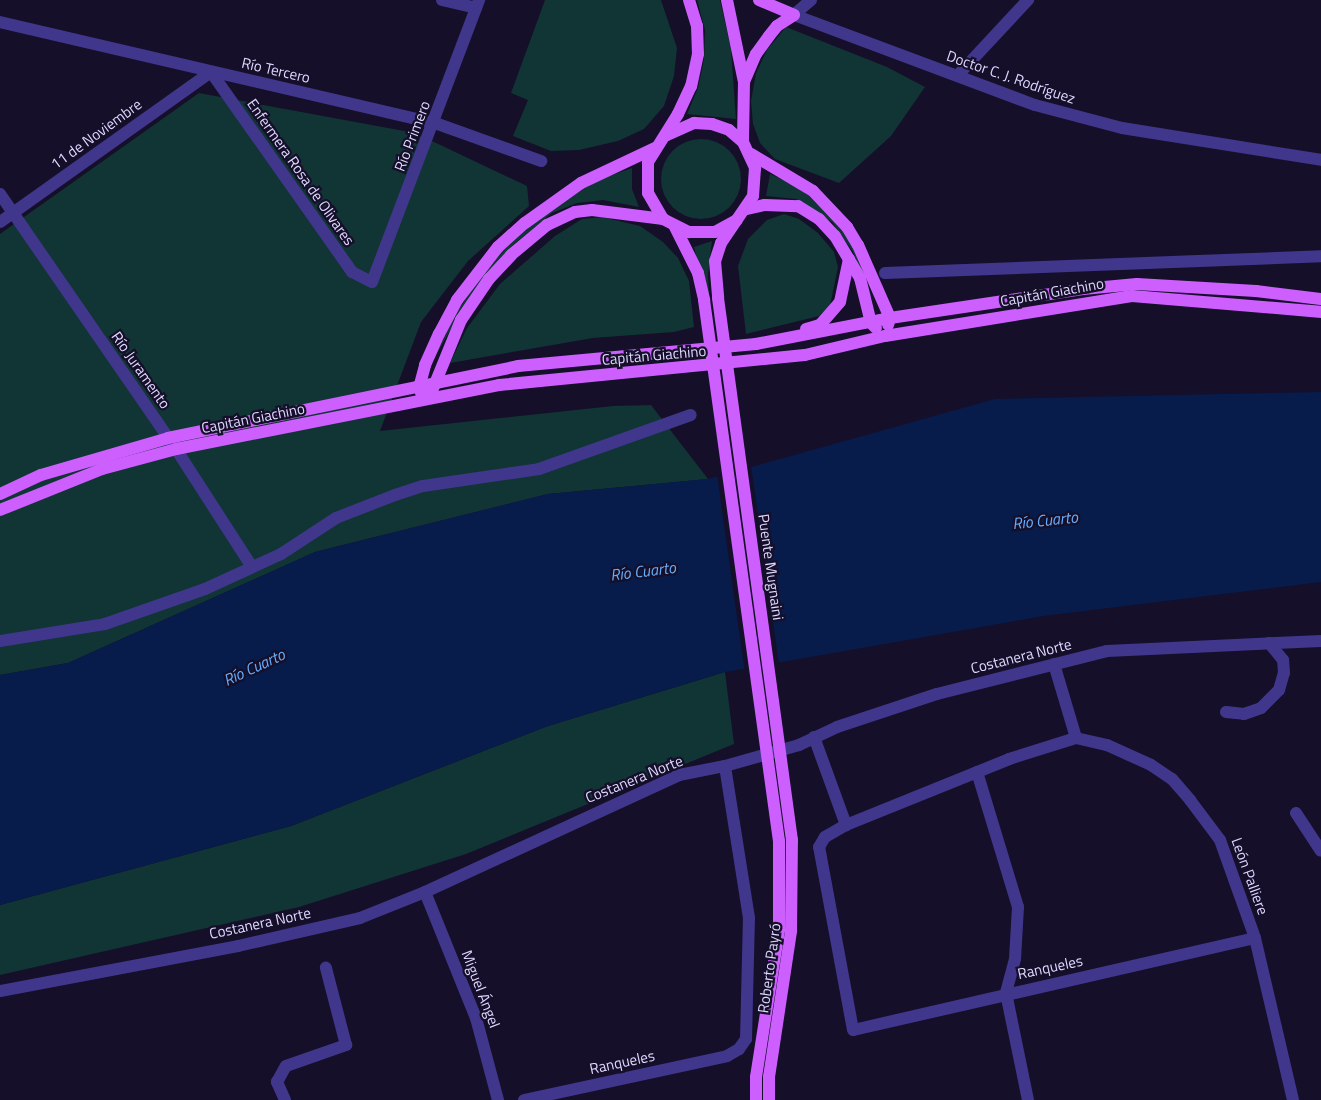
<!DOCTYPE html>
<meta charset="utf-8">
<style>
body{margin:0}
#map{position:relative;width:1321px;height:1100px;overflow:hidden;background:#150f2a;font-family:"Titillium Web",sans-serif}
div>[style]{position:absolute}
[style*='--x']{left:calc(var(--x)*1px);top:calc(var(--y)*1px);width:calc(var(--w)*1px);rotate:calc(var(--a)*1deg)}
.green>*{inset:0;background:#113435}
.round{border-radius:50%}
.water>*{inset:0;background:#071c4b}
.pier>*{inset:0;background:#150f2a;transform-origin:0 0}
.minor>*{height:12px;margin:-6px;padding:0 6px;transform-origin:6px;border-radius:6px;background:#40378c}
.major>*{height:12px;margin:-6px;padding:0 6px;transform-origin:6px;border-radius:6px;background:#cd5fff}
.major-bridge>*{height:12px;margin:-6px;padding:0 6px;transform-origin:6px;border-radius:6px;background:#cd5fff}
span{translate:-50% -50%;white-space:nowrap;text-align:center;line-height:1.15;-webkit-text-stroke:4.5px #150f2a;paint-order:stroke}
.street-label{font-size:15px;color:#dfd8ff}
.water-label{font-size:16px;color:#66afff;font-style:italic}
</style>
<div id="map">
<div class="green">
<div style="clip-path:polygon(545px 0,661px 0,677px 48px,674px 76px,664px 106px,644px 129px,618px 141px,579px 150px,551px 151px,513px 136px,528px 100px,511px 93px)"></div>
<div style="clip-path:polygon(697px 0,720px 0,731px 49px,736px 119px,687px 114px,698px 88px,704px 59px,705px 30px)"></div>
<div style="clip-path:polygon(786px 27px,887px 67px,925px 87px,891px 136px,839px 183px,775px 159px,760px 143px,753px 124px,751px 101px,756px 73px,767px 50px)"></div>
<div style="clip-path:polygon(199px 93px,415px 133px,527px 186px,529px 206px,468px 261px,421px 322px,380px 431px,613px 406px,651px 405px,708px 479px,548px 494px,315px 552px,68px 663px,0 675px,0 234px)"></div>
<div class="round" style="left:661px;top:139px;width:80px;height:80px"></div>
<div style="clip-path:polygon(632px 168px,632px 189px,639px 207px,603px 200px,577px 203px,552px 213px,514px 244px,461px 311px,430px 366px,455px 315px,486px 268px,520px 231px,561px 201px,603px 178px)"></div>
<div style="clip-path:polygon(770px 174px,794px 185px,819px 203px,853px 243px,875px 306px,853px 252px,832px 222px,796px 199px,766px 196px)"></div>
<div style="clip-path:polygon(784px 214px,799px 219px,818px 233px,834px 252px,838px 267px,830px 306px,819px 316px,746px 334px,738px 266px,748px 239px,767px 220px)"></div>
<div style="clip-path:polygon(602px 217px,640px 226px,663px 242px,678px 258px,689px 281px,694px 327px,674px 332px,593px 338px,450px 363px,467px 328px,500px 284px,555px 236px,582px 219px)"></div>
<div style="clip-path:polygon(712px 241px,708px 274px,710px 313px,694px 247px)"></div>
<div style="clip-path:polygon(725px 672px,734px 744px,466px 854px,299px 907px,0 975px,0 905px,291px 826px,548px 726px)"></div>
</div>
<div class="water">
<div style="clip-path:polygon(1321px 392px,1321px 582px,1043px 616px,725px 672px,548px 726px,291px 826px,0 905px,0 675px,68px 663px,315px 552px,548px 494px,708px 479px,995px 399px)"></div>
</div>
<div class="pier">
<div style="left:751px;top:465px;width:202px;height:35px;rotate:82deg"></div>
</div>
<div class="minor">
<div style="--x:442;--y:0;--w:35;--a:13"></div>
<div style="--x:811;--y:0;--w:23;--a:139"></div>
<div style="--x:794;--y:15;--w:257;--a:20.5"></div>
<div style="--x:1035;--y:105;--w:90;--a:14.8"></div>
<div style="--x:1122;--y:128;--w:202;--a:9.1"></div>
<div style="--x:0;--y:22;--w:447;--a:13.1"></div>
<div style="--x:435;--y:123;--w:113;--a:19.7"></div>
<div style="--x:211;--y:72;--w:245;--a:54.8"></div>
<div style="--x:352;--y:272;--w:22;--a:27"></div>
<div style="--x:372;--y:282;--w:302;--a:-69.2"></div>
<div style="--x:958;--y:75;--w:103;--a:-47"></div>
<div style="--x:0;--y:194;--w:310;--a:55.4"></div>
<div style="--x:176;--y:449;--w:140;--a:57.2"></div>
<div style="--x:0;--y:222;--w:259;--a:-35.4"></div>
<div style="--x:885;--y:273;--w:436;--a:-2.2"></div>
<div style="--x:0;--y:641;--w:106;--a:-9.2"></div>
<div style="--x:105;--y:624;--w:106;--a:-19.3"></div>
<div style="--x:205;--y:589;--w:84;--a:-24.7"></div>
<div style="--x:281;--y:554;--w:66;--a:-33.2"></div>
<div style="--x:336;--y:518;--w:63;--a:-21.3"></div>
<div style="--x:395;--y:495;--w:29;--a:-18"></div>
<div style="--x:423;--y:486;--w:117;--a:-8.3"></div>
<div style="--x:539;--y:469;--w:161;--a:-19.6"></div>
<div style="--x:1054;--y:664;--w:77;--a:73.4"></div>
<div style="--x:1226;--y:712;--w:18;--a:6"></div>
<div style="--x:1244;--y:714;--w:18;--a:-19"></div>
<div style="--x:1261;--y:708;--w:25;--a:-45"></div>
<div style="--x:1279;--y:690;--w:18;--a:-74"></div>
<div style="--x:1284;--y:673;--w:13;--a:-94"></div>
<div style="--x:1283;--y:660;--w:22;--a:-129"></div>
<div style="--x:814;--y:737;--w:94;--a:70"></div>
<div style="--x:977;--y:772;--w:141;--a:73.1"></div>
<div style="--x:1018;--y:907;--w:52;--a:93.3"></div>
<div style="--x:1015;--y:959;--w:35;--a:105"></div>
<div style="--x:1006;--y:993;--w:109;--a:78.4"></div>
<div style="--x:1296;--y:813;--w:45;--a:56.7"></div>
<div style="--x:425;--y:892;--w:136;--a:68"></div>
<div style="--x:476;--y:1018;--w:85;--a:75"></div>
<div style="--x:1255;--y:938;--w:412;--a:167.1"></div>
<div style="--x:853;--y:1030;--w:186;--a:-100.5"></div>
<div style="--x:819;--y:847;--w:12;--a:-59"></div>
<div style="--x:825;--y:837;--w:24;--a:-30"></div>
<div style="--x:846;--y:825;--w:176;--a:-22"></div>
<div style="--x:1009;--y:759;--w:70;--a:-17.4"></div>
<div style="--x:1076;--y:738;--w:32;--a:13"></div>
<div style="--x:1107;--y:745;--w:48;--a:24.4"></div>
<div style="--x:1151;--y:765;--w:25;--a:34"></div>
<div style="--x:1172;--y:779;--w:28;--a:49"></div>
<div style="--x:1190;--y:800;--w:50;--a:53.1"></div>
<div style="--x:1220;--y:840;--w:104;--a:70.3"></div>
<div style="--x:1255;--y:938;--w:166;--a:76.8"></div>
<div style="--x:0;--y:991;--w:242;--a:-10.7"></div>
<div style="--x:238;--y:946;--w:125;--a:-12.9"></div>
<div style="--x:360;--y:918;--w:70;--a:-21.8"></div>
<div style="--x:425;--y:892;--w:280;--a:-24.7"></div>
<div style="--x:679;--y:775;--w:47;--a:-11.1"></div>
<div style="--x:725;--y:766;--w:77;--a:-15.8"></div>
<div style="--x:799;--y:745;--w:42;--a:-25.3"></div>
<div style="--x:837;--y:727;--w:105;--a:-18.3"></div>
<div style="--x:937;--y:694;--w:175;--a:-14.2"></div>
<div style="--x:1107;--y:651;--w:214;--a:-2.7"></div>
<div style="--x:285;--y:1100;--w:20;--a:-114"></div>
<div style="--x:277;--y:1082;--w:18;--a:-61"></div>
<div style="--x:286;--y:1066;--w:64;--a:-19.3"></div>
<div style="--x:346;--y:1045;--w:80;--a:-104.6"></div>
<div style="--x:524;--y:1100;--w:208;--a:-12.2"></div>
<div style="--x:727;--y:1056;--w:14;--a:-30"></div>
<div style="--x:739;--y:1049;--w:12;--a:-55"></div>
<div style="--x:746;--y:1039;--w:121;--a:-88.6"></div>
<div style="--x:749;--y:918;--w:154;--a:-99"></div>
</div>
<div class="major">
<div style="--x:689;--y:0;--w:27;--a:73"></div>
<div style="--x:697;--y:26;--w:28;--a:88"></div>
<div style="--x:698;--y:54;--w:33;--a:102"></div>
<div style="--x:691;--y:86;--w:31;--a:115"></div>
<div style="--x:678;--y:114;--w:57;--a:122"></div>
<div style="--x:648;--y:162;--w:31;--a:90"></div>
<div style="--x:648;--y:193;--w:30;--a:60"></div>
<div style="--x:663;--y:219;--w:29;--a:27"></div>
<div style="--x:689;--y:232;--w:26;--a:0"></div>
<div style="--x:715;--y:232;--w:25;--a:-29"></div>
<div style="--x:727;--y:0;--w:84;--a:78.3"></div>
<div style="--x:744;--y:82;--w:60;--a:91"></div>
<div style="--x:759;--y:0;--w:38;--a:23"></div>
<div style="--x:744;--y:82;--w:30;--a:-67"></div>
<div style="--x:756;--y:54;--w:22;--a:-54"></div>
<div style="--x:769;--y:36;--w:13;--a:-51"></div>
<div style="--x:777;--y:26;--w:20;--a:-33"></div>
<div style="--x:667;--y:135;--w:30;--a:-24"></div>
<div style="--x:694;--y:123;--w:18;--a:3"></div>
<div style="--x:712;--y:124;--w:18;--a:19"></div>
<div style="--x:729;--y:130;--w:18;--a:41"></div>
<div style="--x:743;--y:142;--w:29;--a:65"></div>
<div style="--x:755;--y:168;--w:28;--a:94"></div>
<div style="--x:753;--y:196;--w:57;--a:124.2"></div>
<div style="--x:721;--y:243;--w:19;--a:108"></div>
<div style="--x:715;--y:261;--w:37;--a:85"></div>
<div style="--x:751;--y:154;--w:72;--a:30.8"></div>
<div style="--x:813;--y:191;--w:50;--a:46.6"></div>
<div style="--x:847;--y:227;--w:21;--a:59"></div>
<div style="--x:858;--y:245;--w:80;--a:66.3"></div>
<div style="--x:890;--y:318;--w:7;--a:106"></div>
<div style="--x:747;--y:209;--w:18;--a:-13"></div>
<div style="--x:765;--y:205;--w:33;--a:2"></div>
<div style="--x:798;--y:206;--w:25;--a:32"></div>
<div style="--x:819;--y:219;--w:23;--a:47"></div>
<div style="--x:835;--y:236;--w:49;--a:59.2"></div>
<div style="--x:860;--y:278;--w:46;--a:76.3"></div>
<div style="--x:871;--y:323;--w:7;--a:45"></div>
<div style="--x:675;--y:227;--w:51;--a:63.4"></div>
<div style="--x:698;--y:273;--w:28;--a:77"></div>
<div style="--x:806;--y:329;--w:15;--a:-16"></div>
<div style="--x:820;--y:325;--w:30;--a:-49"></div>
<div style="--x:840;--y:302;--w:44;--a:-78.2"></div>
<div style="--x:432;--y:391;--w:77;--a:-67.8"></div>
<div style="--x:461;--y:320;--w:50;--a:-55.7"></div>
<div style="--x:489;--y:279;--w:33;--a:-47"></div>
<div style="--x:511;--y:255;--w:47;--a:-39.8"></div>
<div style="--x:547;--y:225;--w:31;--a:-25"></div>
<div style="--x:575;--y:212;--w:17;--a:-7"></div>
<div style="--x:592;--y:210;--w:72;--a:7.2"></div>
<div style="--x:422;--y:395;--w:8;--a:-113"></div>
<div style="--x:419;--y:388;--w:24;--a:-75"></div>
<div style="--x:425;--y:365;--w:34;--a:-66"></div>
<div style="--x:439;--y:334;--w:38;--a:-62"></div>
<div style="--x:457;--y:300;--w:67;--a:-52.3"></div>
<div style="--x:498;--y:247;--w:36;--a:-42"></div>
<div style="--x:525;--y:223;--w:69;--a:-35.5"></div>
<div style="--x:581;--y:183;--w:82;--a:-25.3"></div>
<div style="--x:0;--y:494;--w:45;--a:-24.9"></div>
<div style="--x:41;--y:475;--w:132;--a:-16.2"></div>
<div style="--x:168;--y:438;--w:357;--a:-11.6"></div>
<div style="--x:518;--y:366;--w:239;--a:-5.3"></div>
<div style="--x:756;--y:344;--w:136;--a:-11"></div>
<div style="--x:890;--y:318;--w:195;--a:-8.5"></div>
<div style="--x:1083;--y:289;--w:54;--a:-5.3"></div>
<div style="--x:1137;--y:284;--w:119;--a:3.4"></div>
<div style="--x:1256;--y:291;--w:65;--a:7"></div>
<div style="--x:0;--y:510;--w:110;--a:-21.9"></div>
<div style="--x:102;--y:469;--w:77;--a:-15.1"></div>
<div style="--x:176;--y:449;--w:329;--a:-11.2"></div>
<div style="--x:499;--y:385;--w:307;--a:-5.6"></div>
<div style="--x:805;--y:355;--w:82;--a:-13.4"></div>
<div style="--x:885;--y:336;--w:250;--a:-9.2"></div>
<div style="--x:1132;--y:296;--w:190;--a:4.8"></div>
<div style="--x:756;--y:1100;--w:23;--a:-90"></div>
<div style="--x:756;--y:1077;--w:149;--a:-81.1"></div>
<div style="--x:779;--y:930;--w:89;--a:-90"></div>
<div style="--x:769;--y:1100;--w:23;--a:-90"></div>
<div style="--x:769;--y:1077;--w:148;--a:-81.4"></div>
<div style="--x:791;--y:931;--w:91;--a:-89.4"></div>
</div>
<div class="major-bridge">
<div style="--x:718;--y:298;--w:547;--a:82.23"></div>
<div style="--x:704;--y:300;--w:546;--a:82.11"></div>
</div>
<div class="street-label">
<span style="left:276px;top:70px;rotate:13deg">Río Tercero</span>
<span style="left:1011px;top:77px;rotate:19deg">Doctor C. J. Rodríguez</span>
<span style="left:96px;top:134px;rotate:-36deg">11 de Noviembre</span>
<span style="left:412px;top:136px;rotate:-69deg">Río Primero</span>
<span style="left:301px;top:172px;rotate:55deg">Enfermera Rosa de Olivares</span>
<span style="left:1052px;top:292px;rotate:-10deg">Capitán Giachino</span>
<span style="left:654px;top:355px;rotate:-5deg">Capitán Giachino</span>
<span style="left:141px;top:370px;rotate:55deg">Río Juramento</span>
<span style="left:253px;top:418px;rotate:-11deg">Capitán Giachino</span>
<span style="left:771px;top:567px;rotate:82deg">Puente Mugnaini</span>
<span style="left:1021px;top:656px;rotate:-14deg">Costanera Norte</span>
<span style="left:634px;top:779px;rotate:-22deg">Costanera Norte</span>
<span style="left:1250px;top:876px;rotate:70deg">León Palliere</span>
<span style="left:260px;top:923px;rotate:-12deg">Costanera Norte</span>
<span style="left:1050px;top:967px;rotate:-12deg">Ranqueles</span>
<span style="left:769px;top:968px;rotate:-82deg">Roberto Payró</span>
<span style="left:481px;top:989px;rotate:69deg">Miguel Ángel</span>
<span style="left:622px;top:1062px;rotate:-12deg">Ranqueles</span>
</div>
<div class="water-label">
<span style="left:1045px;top:520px;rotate:-6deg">Río Cuarto</span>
<span style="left:643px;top:571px;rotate:-7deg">Río Cuarto</span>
<span style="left:254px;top:667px;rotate:-25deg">Río Cuarto</span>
</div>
</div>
